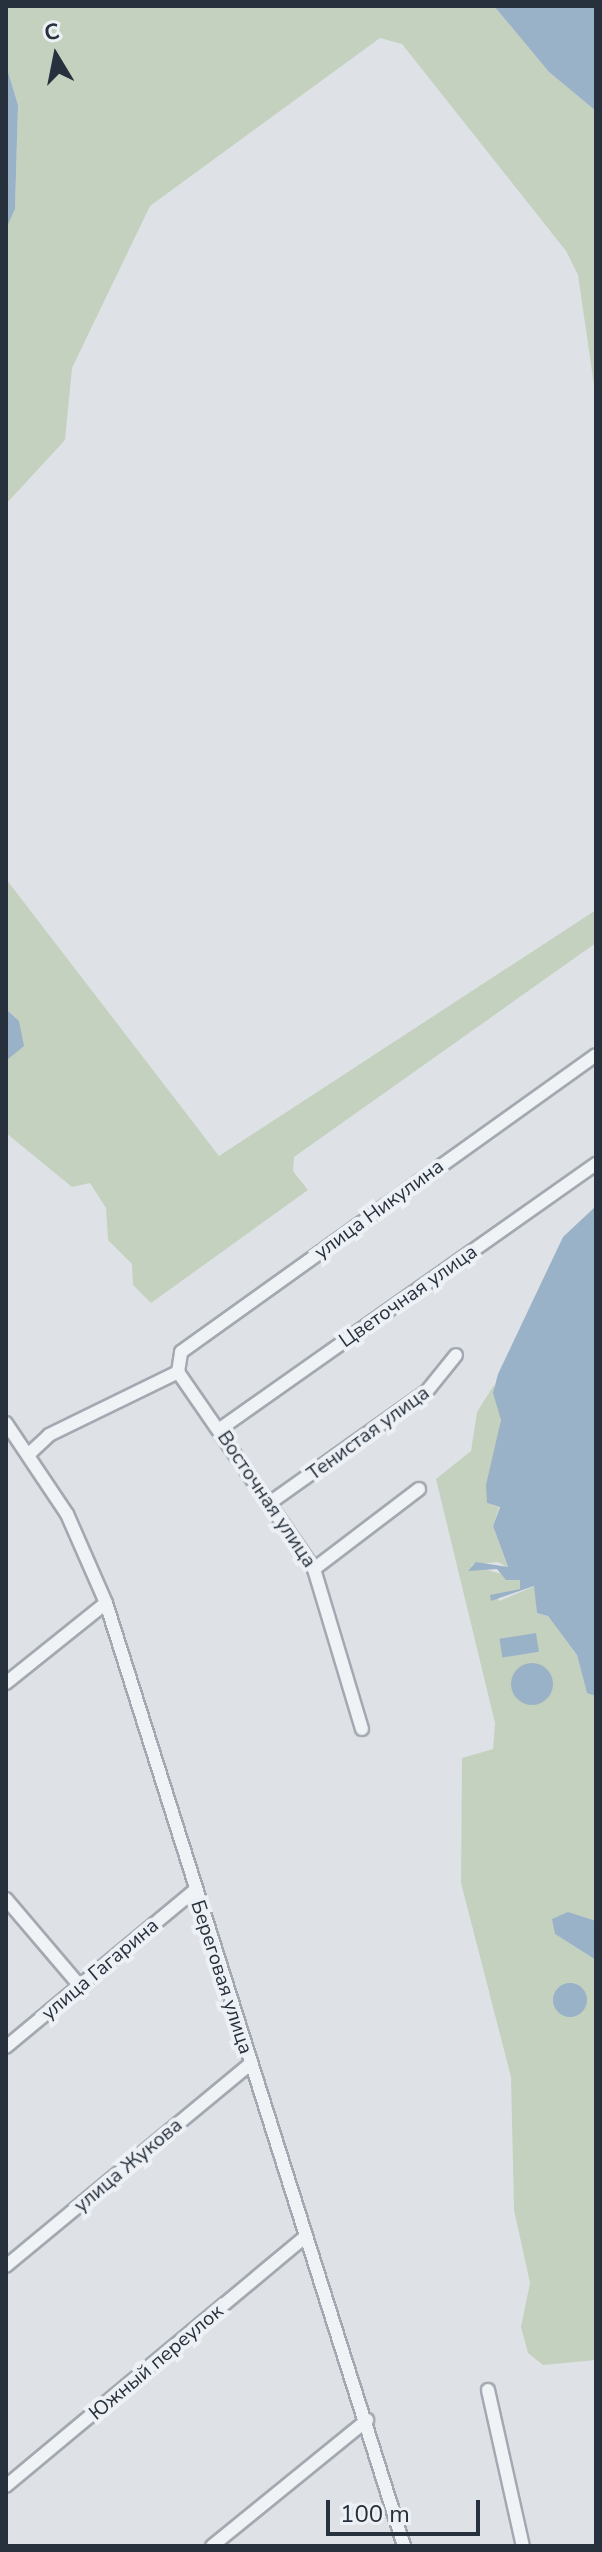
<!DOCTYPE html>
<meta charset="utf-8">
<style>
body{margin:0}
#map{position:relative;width:602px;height:2552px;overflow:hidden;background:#dee2e7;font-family:"Nunito Sans",sans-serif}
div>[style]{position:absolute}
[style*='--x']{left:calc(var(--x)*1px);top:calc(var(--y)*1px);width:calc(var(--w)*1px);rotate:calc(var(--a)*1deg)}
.green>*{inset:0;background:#c5d1bf}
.water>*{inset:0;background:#99b2c7;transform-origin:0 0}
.round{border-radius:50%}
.roads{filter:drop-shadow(2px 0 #a3a9b1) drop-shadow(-2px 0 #a3a9b1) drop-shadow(0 2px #a3a9b1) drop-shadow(0 -2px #a3a9b1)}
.minor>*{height:12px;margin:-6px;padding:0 6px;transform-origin:6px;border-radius:6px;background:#f0f3f6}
span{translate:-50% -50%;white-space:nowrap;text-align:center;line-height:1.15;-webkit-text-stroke:8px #edf1f5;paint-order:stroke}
.street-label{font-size:20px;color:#27313e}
.frame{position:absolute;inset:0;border:8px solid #27313e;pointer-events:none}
.north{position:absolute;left:16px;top:16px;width:80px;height:80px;-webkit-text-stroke:6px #edf1f5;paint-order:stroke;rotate:350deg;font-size:22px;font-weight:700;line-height:32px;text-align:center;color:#27313e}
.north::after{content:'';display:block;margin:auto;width:28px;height:36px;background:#27313e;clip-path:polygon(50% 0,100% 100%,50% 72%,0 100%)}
.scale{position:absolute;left:326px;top:2500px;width:154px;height:36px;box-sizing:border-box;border:4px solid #27313e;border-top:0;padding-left:10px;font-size:24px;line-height:28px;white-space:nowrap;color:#27313e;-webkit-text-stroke:6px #edf1f5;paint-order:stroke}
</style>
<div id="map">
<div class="green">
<div style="clip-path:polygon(6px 6px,494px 6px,549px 72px,596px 111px,596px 399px,578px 275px,566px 251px,402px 44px,380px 38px,150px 206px,72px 368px,65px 440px,6px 504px,6px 229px,15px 209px,18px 105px,6px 65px)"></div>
<div style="clip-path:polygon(6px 879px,219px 1156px,596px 910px,596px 943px,294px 1157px,293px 1171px,308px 1190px,151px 1303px,133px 1285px,132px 1264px,108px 1240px,106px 1208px,90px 1183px,72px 1187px,6px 1133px,6px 1060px,16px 1018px,6px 1009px)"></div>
<div style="clip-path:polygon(494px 1385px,501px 1420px,487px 1503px,499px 1507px,493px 1526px,508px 1568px,498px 1562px,470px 1565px,520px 1579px,520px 1589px,497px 1595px,499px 1601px,535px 1586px,537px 1613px,548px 1616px,577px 1655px,586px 1689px,596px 1696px,596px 1921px,582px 1917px,555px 1934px,596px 1960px,596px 2360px,543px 2365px,528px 2353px,521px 2327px,530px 2283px,514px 2210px,511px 2077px,461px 1883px,462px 1758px,493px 1749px,495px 1723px,436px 1479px,471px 1451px,477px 1412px)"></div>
</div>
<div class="water">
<div style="clip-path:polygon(494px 6px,596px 6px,596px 111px,549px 72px)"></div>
<div style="clip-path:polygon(6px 65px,18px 105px,15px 209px,6px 229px)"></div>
<div style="clip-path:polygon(6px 1009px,19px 1021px,24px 1046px,7px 1060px)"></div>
<div style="clip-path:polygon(596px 1206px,596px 1696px,587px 1693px,577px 1655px,548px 1616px,537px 1613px,534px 1586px,491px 1601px,490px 1595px,520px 1589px,520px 1580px,506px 1580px,497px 1569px,468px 1571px,476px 1562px,508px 1567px,493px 1526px,500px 1507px,487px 1503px,486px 1485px,501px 1420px,493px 1393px,498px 1374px,563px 1237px)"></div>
<div style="left:536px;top:1633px;width:19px;height:37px;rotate:81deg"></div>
<div class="round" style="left:511px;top:1663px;width:42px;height:42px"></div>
<div style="clip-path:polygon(568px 1912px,596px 1921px,596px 1960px,555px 1934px,552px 1919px)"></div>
<div class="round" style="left:553px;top:1983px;width:34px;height:34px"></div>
</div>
<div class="roads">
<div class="minor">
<div style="--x:178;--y:1372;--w:20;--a:-81"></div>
<div style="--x:181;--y:1352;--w:510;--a:-35.59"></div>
<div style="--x:178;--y:1372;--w:239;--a:55.4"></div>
<div style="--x:314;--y:1569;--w:167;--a:73.3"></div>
<div style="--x:6;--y:1423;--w:110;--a:56.2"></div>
<div style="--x:67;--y:1514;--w:97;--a:66.3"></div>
<div style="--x:106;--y:1603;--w:989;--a:72.46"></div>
<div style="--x:220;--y:1429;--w:460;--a:-35.2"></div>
<div style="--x:30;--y:1453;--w:26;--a:-43"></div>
<div style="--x:49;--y:1435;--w:144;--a:-26"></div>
<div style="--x:271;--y:1502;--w:191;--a:-35.4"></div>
<div style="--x:427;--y:1391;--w:46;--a:-51.1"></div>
<div style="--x:314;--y:1569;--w:132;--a:-37.3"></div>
<div style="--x:6;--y:1683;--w:128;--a:-38.7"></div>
<div style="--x:6;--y:1899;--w:114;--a:49.6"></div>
<div style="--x:6;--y:2047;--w:244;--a:-39.7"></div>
<div style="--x:6;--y:2266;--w:317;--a:-39.6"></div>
<div style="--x:488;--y:2390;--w:160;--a:77.4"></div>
<div style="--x:6;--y:2486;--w:389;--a:-39.8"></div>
<div style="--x:212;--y:2546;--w:200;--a:-39.1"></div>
</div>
</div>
<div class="street-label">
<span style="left:379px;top:1209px;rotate:-36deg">улица Никулина</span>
<span style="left:408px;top:1296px;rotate:-35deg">Цветочная улица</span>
<span style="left:368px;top:1433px;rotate:-36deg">Тенистая улица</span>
<span style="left:267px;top:1499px;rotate:56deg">Восточная улица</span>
<span style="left:100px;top:1969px;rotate:-40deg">улица Гагарина</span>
<span style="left:222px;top:1977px;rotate:72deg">Береговая улица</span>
<span style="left:128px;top:2165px;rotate:-40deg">улица Жукова</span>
<span style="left:156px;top:2362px;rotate:-40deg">Южный переулок</span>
</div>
<div class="frame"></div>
<div class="north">С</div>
<div class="scale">100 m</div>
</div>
